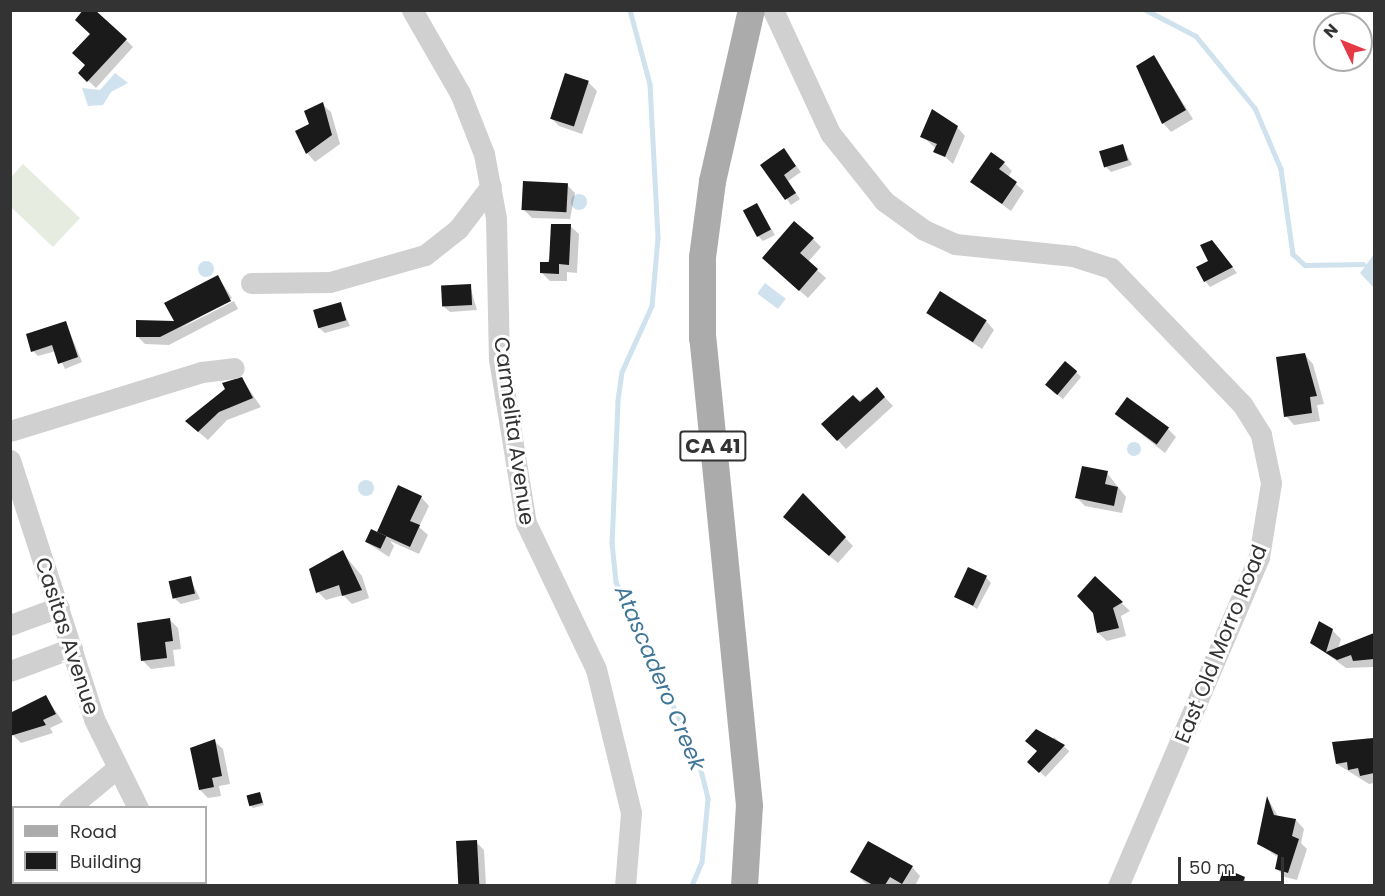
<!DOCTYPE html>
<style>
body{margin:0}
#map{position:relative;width:1385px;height:896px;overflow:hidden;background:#fff;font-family:Poppins,sans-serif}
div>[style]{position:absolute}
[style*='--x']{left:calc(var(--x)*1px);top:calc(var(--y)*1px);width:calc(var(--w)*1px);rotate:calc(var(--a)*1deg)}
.green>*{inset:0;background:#e6ecdf}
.water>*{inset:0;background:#cfe2ee;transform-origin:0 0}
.round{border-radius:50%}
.shadow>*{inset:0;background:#0003;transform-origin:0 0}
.stream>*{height:4.5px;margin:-2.25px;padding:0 2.25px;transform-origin:2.25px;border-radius:2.25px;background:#cfe2ee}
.building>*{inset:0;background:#1a1a1a;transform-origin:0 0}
.minor>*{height:21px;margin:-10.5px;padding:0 10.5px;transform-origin:10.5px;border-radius:10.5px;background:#d0d0d0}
.major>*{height:27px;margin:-13.5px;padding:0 13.5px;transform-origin:13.5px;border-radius:13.5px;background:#ababab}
span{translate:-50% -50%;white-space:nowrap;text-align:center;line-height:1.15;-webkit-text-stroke:6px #fff;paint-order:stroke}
.shield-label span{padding:2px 4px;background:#fff;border:2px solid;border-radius:4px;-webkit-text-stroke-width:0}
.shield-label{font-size:20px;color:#333;font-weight:700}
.street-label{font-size:21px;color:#333}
.water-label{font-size:22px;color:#3f7597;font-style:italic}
.frame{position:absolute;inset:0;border:12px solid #333;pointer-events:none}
.legend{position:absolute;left:12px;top:806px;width:195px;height:78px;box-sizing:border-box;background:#fff;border:2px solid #adadad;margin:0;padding:8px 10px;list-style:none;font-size:18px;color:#333}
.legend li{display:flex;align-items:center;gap:12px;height:30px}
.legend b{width:30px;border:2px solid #adadad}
.north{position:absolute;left:1313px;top:12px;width:60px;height:60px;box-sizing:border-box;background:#fff;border:2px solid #adadad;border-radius:50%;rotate:313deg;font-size:16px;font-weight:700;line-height:24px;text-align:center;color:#333}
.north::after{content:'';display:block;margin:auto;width:21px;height:27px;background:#e63946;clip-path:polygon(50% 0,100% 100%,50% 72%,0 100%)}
.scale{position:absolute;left:1178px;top:857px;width:106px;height:27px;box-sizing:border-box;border:3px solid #333;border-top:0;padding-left:8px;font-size:18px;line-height:21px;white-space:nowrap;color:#333;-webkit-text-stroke:4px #fff;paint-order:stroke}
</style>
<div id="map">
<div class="green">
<div style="clip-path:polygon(23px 164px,80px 218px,53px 247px,11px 207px,11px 177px)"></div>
</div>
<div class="water">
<div style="clip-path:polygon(115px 73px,128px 83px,111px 92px,103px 105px,88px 106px,82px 88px,100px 90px)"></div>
<div class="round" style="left:571px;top:194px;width:16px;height:16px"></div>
<div style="clip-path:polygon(1374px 254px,1374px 288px,1360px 273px)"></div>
<div class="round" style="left:198px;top:261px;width:16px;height:16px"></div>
<div style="left:765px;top:283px;width:26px;height:13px;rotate:37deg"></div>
<div class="round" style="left:1127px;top:442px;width:14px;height:14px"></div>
<div class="round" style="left:358px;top:480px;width:16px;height:16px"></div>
</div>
<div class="shadow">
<div style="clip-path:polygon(126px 40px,133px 47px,96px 88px,80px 73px)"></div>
<div style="clip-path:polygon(1154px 57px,1193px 119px,1171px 132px,1163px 123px)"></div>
<div style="clip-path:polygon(588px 82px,597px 91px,582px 134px,559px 126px,551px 118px)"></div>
<div style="clip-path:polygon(322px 104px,331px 112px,340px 144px,315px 162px,307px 153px,311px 124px)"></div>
<div style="clip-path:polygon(957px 127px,965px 136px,953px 164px,922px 136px)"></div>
<div style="clip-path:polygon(1122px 145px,1132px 165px,1111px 172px,1106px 167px)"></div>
<div style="clip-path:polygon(784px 150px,801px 172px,788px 181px,800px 199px,791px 205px,763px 165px)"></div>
<div style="clip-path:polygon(1004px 163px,1012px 171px,1008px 177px,1024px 191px,1011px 211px,972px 182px)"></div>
<div style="clip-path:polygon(567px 185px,575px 193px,570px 219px,532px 218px,523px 209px)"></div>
<div style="clip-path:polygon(757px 205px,775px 235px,763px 241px,758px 236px)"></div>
<div style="clip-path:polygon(570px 226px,579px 234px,577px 273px,567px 272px,567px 281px,550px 281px,541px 272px)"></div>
<div style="clip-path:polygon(813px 239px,821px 247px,808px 262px,826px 278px,808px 298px,772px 266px)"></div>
<div style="clip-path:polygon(1217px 247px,1237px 273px,1210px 287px,1205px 281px)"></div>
<div style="clip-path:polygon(218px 277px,232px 298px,179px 329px,234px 301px,238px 309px,169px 345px,145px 344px,137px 336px,176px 323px)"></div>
<div style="clip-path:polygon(470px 286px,477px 310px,450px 312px,444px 307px)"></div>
<div style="clip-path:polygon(340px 304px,350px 326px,325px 333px,319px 328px)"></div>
<div style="clip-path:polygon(928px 312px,986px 321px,994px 330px,982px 349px)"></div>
<div style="clip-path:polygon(66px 323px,82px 362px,65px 369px,56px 351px,38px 356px,33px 351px)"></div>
<div style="clip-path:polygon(1305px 355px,1313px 364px,1324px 404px,1317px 405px,1320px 421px,1294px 425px,1286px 416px)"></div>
<div style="clip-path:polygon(1076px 372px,1081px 377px,1063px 399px,1052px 391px)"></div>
<div style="clip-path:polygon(242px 379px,261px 407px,227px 420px,208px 440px,195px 429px)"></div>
<div style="clip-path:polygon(877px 389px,893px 406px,846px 449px,823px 424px)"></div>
<div style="clip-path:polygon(1116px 414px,1168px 429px,1176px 437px,1165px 453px)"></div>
<div style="clip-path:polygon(1107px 473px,1126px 497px,1122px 513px,1085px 506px,1077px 498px)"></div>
<div style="clip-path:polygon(803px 495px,853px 546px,838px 563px,793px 525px)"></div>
<div style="clip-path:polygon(421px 497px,429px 506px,419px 527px,428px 535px,419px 554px,390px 541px,394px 546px,389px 557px,366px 542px,384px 536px)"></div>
<div style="clip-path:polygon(342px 552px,362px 576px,369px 598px,352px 604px,343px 595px,326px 600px,318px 592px,332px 563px,330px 556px)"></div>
<div style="clip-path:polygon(986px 577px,991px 583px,977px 609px,955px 595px)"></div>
<div style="clip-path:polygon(190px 578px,200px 599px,181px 604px,175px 599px)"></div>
<div style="clip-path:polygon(1095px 578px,1130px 611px,1121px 616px,1126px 636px,1107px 641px,1098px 633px)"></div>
<div style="clip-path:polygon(170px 620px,178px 628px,181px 649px,173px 650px,175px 666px,151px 669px,143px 661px)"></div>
<div style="clip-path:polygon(1332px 630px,1341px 639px,1338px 649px,1373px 635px,1374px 667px,1346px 668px,1312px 643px)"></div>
<div style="clip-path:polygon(46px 697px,63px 722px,50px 728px,53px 733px,21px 743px,13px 735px)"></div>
<div style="left:1054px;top:737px;width:21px;height:35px;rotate:43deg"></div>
<div style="clip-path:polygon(1372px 740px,1374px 783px,1369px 784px,1337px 764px)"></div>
<div style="clip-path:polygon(214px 741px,223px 749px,230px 784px,219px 786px,221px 796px,208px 798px,200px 790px,192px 749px)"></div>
<div style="clip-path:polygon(260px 793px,264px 805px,253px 808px,250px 805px)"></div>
<div style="clip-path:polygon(1268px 799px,1279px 818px,1296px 820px,1304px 829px,1301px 843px,1307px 849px,1297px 880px,1285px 877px,1276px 868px,1279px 858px,1259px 844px)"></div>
<div style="clip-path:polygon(476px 842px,484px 850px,486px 886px,459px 886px,457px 843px)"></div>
<div style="clip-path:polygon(912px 867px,920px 876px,915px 886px,869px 886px,852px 872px)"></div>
<div style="clip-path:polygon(1225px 870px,1244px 878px,1249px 886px,1219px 886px)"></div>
</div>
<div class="stream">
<div style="--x:630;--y:10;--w:77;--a:74.9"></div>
<div style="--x:650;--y:84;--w:154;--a:87"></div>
<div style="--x:658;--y:238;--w:68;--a:95"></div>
<div style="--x:652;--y:306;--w:72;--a:114.4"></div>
<div style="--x:622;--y:372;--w:30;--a:98"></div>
<div style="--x:618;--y:402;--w:141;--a:92.4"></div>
<div style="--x:612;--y:543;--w:39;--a:84"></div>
<div style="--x:616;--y:582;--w:198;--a:65.2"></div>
<div style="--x:699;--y:762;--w:38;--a:76"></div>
<div style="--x:708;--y:799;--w:63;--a:95.4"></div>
<div style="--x:702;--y:862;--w:26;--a:113"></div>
<div style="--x:1146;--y:10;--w:56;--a:27.5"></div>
<div style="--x:1196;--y:36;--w:93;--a:50.7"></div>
<div style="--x:1255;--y:108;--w:66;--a:66.9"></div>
<div style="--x:1281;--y:169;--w:86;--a:82"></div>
<div style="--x:1293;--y:254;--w:16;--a:43"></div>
<div style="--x:1305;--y:265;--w:58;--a:-1"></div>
</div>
<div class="building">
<div style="clip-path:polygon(83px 10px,95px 10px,127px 39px,87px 82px,78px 73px,85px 65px,72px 53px,90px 34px,75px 20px)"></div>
<div style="clip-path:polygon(1154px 55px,1186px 110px,1162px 124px,1136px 66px)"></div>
<div style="left:565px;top:73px;width:25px;height:48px;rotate:18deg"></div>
<div style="clip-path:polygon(323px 102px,332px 135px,306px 154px,295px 131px,309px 124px,304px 111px)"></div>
<div style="clip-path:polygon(932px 109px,958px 126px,945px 157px,933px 152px,937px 144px,920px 137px)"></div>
<div style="left:1123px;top:144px;width:17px;height:25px;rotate:73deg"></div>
<div style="clip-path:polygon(784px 148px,796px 166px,784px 175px,796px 193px,785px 200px,760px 165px)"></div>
<div style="clip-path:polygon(991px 152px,1005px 162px,999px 169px,1017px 182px,1002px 204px,970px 182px)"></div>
<div style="left:523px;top:181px;width:45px;height:29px;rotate:3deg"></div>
<div style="left:757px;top:203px;width:30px;height:16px;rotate:62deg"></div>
<div style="clip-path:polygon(794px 221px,814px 238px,800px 253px,818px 269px,799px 291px,762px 258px)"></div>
<div style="clip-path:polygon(551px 224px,571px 224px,569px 265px,559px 264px,559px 274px,540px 273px,540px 262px,549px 262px)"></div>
<div style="clip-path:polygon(1212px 240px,1233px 267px,1204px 282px,1196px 267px,1208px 261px,1200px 245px)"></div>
<div style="clip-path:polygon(218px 275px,231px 301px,160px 337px,136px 337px,136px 320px,174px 321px,164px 303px)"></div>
<div style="left:471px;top:284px;width:21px;height:30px;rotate:87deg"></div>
<div style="left:940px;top:291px;width:55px;height:26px;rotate:32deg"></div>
<div style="left:341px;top:302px;width:19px;height:29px;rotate:74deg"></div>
<div style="clip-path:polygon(66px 321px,78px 357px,58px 364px,52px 345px,31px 352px,26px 334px)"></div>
<div style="clip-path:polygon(1305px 353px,1317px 396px,1310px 397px,1312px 413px,1284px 417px,1276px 357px)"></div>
<div style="left:1065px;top:361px;width:16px;height:31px;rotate:40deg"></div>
<div style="clip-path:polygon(242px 377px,253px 398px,219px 412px,198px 432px,185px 421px,225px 389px,222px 383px)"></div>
<div style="clip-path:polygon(877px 387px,885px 397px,837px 441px,821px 424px,853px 395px,860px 402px)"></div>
<div style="left:1127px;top:397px;width:52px;height:21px;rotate:36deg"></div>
<div style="clip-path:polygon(1082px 466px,1108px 471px,1105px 484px,1118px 487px,1114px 506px,1075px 498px)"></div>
<div style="clip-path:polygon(398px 485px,422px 496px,410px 521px,420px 525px,410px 547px,377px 532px)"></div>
<div style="clip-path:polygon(803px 493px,846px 537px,829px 556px,783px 517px)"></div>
<div style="left:371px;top:529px;width:17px;height:14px;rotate:25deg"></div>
<div style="clip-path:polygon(343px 550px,362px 590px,342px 596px,339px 585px,316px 593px,309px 569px)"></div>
<div style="left:968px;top:567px;width:21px;height:33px;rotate:25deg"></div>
<div style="left:191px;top:576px;width:18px;height:23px;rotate:77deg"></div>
<div style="clip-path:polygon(1095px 576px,1123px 602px,1113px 608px,1119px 628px,1097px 633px,1093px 613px,1077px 596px)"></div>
<div style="clip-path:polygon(170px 618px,173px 641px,165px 642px,167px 658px,141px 661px,137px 623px)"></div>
<div style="clip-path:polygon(1319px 621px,1333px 629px,1326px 652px,1374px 633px,1374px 659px,1353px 661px,1351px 655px,1337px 660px,1310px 643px)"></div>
<div style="clip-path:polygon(46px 695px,56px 714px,43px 720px,46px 725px,10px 736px,10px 713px)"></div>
<div style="clip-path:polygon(1036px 729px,1065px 745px,1039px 773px,1027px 762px,1037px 751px,1025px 741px)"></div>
<div style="clip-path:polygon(1373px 738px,1374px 773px,1360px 776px,1358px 768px,1348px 770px,1347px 762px,1336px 764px,1332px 742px)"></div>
<div style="clip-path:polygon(215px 739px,222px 776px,212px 778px,214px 787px,199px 790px,190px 748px)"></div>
<div style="left:260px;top:792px;width:11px;height:14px;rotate:75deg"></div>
<div style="clip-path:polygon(1267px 796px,1274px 815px,1296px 819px,1292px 836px,1299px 839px,1288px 873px,1275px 869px,1278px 855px,1257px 844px)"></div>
<div style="left:477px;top:840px;width:45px;height:21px;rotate:87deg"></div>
<div style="clip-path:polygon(868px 841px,913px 866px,902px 884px,890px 877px,885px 885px,873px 885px,850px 872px)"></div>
<div style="clip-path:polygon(1224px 868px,1245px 877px,1242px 885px,1218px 885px)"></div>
</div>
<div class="minor">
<div style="--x:412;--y:10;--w:96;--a:60"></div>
<div style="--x:460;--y:93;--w:66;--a:68.5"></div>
<div style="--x:484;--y:154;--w:65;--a:79.4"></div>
<div style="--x:496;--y:218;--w:141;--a:88.8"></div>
<div style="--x:499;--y:359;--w:166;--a:80.7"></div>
<div style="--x:526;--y:523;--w:162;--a:64.4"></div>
<div style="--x:596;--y:669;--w:148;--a:76.3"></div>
<div style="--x:631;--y:813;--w:73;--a:94.7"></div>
<div style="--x:773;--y:10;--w:136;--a:65.1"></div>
<div style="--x:830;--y:133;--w:87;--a:51.5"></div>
<div style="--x:884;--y:201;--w:49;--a:35.9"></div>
<div style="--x:924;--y:230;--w:34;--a:24"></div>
<div style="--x:955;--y:244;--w:119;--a:5.8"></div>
<div style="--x:1073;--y:256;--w:40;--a:18"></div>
<div style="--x:1111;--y:268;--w:189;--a:46.1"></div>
<div style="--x:1242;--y:404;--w:36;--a:58"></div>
<div style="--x:1261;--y:435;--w:49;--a:78.2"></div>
<div style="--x:1271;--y:483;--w:75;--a:99.2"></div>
<div style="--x:1259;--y:557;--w:358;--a:113.2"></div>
<div style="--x:251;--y:283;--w:79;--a:-0.7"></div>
<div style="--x:330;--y:282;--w:99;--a:-15.9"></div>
<div style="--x:425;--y:255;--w:42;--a:-38.2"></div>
<div style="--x:458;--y:229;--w:54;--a:-52.5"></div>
<div style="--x:10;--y:431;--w:201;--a:-17.1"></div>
<div style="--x:202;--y:372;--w:32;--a:-7"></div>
<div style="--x:10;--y:460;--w:272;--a:72"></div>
<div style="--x:94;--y:719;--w:99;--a:63.7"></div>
<div style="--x:10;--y:625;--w:52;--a:-20.2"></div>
<div style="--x:10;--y:671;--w:66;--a:-20.4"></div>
<div style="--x:69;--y:808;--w:61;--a:-39.7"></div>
<div style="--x:10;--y:855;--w:4;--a:-14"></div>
</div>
<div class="major">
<div style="--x:744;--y:886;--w:81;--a:-86.5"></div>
<div style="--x:749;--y:805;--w:469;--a:-95.7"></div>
<div style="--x:702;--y:338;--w:81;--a:-90"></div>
<div style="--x:702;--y:257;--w:77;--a:-82.5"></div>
<div style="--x:712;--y:181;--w:175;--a:-77.2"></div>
</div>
<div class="shield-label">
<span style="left:713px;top:446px">CA 41</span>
</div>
<div class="street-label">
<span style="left:514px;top:431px;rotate:82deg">Carmelita Avenue</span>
<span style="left:67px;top:636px;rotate:72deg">Casitas Avenue</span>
<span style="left:1221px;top:644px;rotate:-68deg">East Old Morro Road</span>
</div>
<div class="water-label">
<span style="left:660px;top:678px;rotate:67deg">Atascadero Creek</span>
</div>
<div class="frame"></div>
<ul class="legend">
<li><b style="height:8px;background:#ababab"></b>Road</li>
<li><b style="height:16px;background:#1a1a1a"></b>Building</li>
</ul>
<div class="north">N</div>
<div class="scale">50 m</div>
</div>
